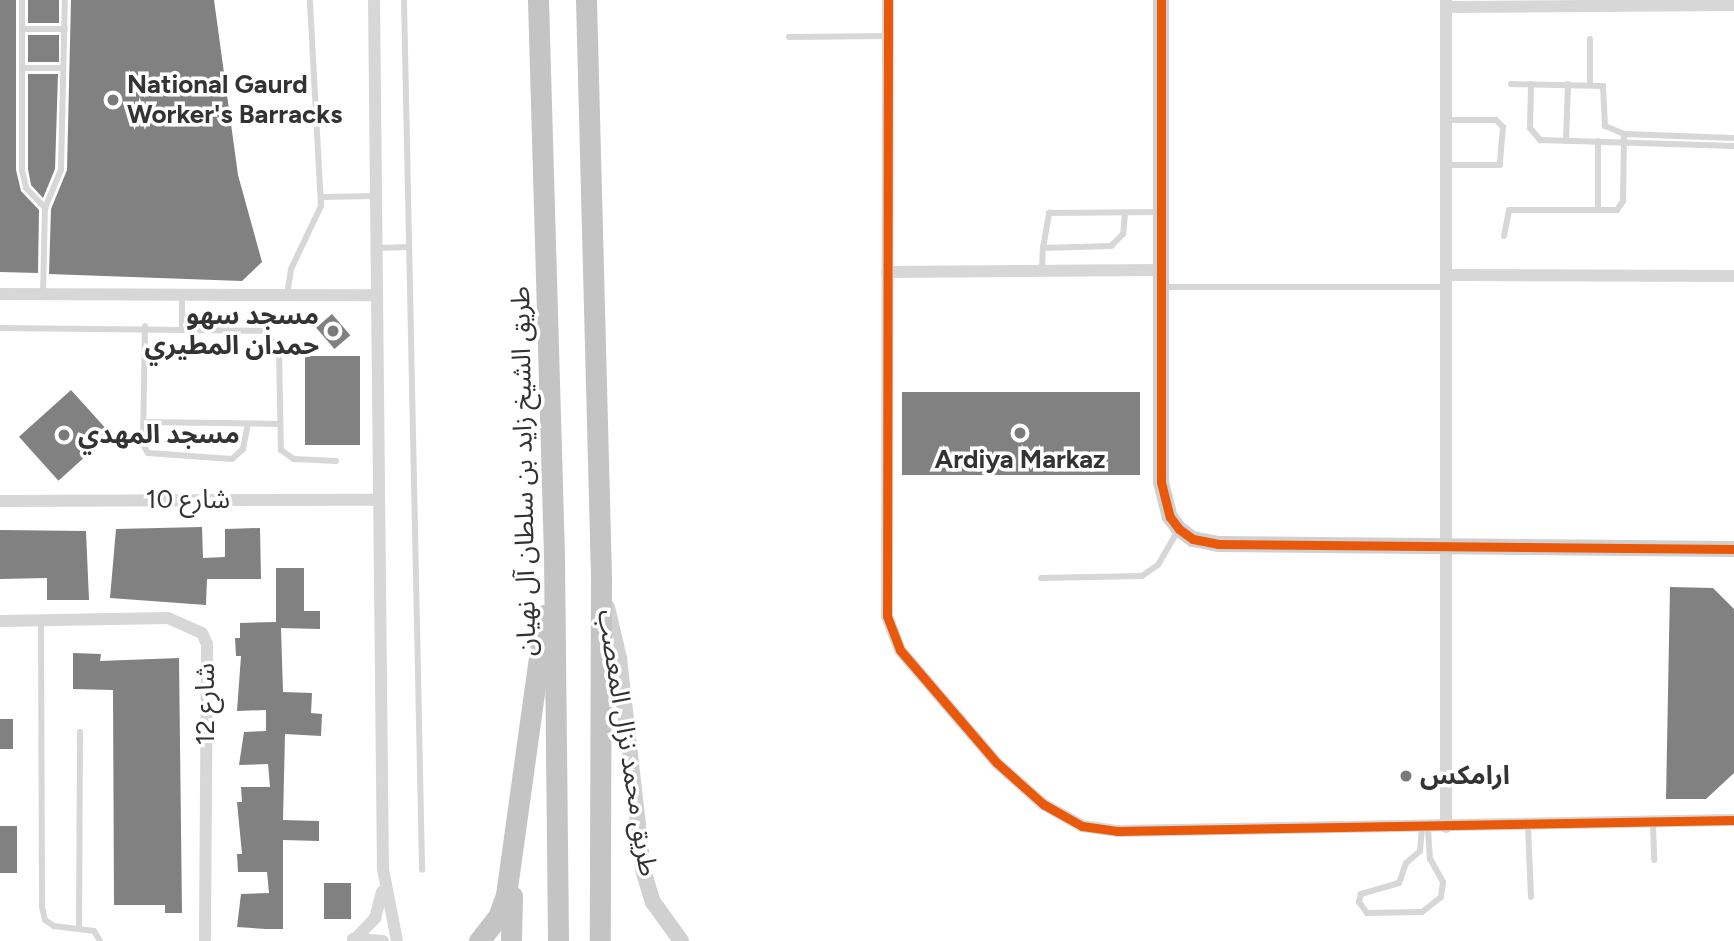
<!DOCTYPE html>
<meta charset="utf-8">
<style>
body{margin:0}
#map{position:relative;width:1734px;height:941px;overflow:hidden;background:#fff;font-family:Figtree,"Noto Sans Arabic",sans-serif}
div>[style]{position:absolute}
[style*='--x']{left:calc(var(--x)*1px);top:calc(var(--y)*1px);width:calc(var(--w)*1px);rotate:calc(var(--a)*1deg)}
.building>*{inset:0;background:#818181;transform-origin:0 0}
.lane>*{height:6px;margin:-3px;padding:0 3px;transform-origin:3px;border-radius:3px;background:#d7d7d7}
.street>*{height:12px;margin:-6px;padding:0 6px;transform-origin:6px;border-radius:6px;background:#d7d7d7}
.secondary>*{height:16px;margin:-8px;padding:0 8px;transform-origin:8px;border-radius:8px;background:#d0d0d0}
.highway>*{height:21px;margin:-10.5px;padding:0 10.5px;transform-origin:10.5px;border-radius:10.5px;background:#c4c4c4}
.cycleway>*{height:9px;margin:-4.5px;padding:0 4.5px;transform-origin:4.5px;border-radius:4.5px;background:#e8590c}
.dots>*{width:19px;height:19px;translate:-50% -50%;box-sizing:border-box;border:4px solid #fff;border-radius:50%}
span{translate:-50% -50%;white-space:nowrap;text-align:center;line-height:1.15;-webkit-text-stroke:7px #fff;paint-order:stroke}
.poi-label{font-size:26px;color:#333;font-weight:700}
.left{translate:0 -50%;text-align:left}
.right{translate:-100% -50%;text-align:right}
.street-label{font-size:26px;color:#333}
</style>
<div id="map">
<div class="building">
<div style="clip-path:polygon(0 0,16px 0,16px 170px,21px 191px,39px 210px,38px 273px,0 272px)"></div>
<div style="left:28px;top:0;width:31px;height:23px"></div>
<div style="clip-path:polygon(71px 0,214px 0,238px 175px,262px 262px,242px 281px,49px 274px,51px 209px,67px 170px)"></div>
<div style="left:28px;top:35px;width:31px;height:27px"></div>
<div style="clip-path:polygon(28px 74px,58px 74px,55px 169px,43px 198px,31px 185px,28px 169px)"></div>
<div style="left:332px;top:314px;width:28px;height:21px;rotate:49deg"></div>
<div style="left:360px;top:356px;width:89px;height:55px;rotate:90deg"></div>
<div style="left:71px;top:390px;width:59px;height:70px;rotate:48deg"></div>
<div style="left:902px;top:392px;width:238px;height:83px"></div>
<div style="clip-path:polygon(202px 527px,203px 558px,225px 557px,225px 529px,260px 528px,261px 579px,207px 579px,206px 605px,110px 598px,116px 529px)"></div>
<div style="clip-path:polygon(0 530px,86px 531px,89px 600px,47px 600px,47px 578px,0 579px)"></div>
<div style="clip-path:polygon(276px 568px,304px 568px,304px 611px,320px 611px,320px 629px,281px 628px,283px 692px,312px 693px,311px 713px,322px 714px,321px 736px,285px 734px,283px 820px,319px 821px,319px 841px,283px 840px,283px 929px,266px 929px,237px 927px,241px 894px,269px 893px,267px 872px,238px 872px,237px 854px,242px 854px,237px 802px,242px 802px,241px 787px,270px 787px,268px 764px,239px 765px,244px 732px,266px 731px,266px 710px,237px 711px,241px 656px,236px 656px,235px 638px,240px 638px,240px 623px,276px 622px)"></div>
<div style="clip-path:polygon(1670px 587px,1713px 588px,1734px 609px,1734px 773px,1706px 799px,1666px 799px)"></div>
<div style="clip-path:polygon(73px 653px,101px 654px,100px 661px,179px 658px,182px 913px,165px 913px,165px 905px,114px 905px,113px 690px,73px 689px)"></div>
<div style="left:0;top:719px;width:13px;height:30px"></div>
<div style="left:0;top:826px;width:17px;height:47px"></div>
<div style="left:351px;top:883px;width:36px;height:27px;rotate:90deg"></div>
</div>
<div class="lane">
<div style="--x:22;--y:0;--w:170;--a:90"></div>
<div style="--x:22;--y:170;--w:18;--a:77"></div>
<div style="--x:26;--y:188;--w:28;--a:46"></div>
<div style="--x:404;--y:0;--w:870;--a:88.81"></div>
<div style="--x:22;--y:29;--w:43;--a:0"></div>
<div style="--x:789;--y:37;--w:99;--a:-0.6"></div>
<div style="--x:22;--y:68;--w:41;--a:0"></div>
<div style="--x:1531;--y:84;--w:44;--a:91.3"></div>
<div style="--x:1530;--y:128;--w:16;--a:50"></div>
<div style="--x:1540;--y:140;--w:194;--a:1.8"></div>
<div style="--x:1590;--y:84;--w:45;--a:-90"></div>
<div style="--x:1446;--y:120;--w:50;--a:0"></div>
<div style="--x:1496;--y:120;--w:10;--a:45"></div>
<div style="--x:1503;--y:127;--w:38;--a:95"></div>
<div style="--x:1500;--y:165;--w:54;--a:180"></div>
<div style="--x:1624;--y:134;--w:110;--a:2.1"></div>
<div style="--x:1566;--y:141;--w:57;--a:-88"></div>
<div style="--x:1598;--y:141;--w:69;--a:90"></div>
<div style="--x:321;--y:197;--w:54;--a:-1.1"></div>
<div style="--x:1125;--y:213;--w:21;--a:95"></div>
<div style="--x:1123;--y:234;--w:17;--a:135"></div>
<div style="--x:1111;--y:246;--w:68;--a:178.3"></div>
<div style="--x:1043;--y:248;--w:36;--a:-80"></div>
<div style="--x:1049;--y:213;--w:110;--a:-0.5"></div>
<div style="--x:1504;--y:236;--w:26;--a:-79"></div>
<div style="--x:1509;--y:210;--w:108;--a:0"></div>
<div style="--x:1617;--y:210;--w:11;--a:-56"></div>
<div style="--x:1623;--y:201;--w:67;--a:-89.1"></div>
<div style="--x:1624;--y:134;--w:21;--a:-157"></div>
<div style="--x:1605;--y:126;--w:40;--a:-92.9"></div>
<div style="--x:1603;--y:86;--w:92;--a:-178.8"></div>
<div style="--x:377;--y:248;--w:32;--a:-2"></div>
<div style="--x:1042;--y:271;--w:23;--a:-88"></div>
<div style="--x:1162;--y:287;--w:284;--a:0"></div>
<div style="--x:43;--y:294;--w:86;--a:-88.7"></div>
<div style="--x:45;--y:208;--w:41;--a:-67.2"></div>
<div style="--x:61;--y:170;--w:170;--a:-88.7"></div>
<div style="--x:287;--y:295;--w:26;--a:-81"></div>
<div style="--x:291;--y:269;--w:70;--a:-64.5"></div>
<div style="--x:321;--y:206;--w:206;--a:-93.1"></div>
<div style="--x:145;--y:326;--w:119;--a:91"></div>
<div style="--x:143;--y:445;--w:9;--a:58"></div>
<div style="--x:148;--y:453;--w:84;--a:4.1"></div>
<div style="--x:232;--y:459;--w:15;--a:-42"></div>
<div style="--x:243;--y:449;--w:25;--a:-79"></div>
<div style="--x:182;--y:327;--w:33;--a:-90"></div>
<div style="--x:0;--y:328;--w:265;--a:0.6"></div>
<div style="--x:265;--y:331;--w:24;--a:54"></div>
<div style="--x:279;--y:350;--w:100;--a:88.9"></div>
<div style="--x:281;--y:450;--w:16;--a:35"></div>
<div style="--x:294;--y:459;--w:42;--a:2.7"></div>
<div style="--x:144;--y:422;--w:135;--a:0.8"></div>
<div style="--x:1041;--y:578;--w:101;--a:-1.1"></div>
<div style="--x:1142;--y:576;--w:19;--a:-35"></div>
<div style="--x:1158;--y:565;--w:39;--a:-60"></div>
<div style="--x:41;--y:621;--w:286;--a:89.8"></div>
<div style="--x:42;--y:907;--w:13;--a:77"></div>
<div style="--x:45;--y:920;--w:11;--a:34"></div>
<div style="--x:54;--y:926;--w:40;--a:7.1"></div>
<div style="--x:94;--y:931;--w:12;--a:59"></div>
<div style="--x:1653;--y:825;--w:35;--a:88"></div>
<div style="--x:1528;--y:826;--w:71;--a:87.6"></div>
<div style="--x:1422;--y:827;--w:24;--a:95"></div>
<div style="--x:1420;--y:851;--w:18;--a:139"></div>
<div style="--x:1406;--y:863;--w:21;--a:109"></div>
<div style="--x:1399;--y:883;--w:40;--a:164"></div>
<div style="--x:1361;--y:894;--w:8;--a:104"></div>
<div style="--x:1359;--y:902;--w:14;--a:54"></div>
<div style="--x:1367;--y:913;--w:55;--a:-1"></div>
<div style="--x:1422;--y:912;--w:24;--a:-38"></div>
<div style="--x:1441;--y:897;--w:15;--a:-82"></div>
<div style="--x:1443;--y:882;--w:26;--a:-119"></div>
<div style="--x:1430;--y:859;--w:32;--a:-94"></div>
<div style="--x:79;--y:929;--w:197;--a:-89.7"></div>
</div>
<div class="street">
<div style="--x:374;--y:0;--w:869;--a:89.41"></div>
<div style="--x:383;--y:869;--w:73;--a:79"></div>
<div style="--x:888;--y:0;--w:616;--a:90.09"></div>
<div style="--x:887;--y:616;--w:36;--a:69"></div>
<div style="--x:900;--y:650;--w:149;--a:49.4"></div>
<div style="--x:997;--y:763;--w:62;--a:41.7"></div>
<div style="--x:1043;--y:804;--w:45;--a:29.4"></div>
<div style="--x:1082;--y:826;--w:35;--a:8"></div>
<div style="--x:1117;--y:831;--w:617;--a:-1.02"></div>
<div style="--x:1446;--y:7;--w:288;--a:-0.4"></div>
<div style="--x:887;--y:272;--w:272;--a:-0.4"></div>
<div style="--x:1446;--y:275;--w:288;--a:0.2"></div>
<div style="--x:0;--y:294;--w:375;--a:0.2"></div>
<div style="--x:0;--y:501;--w:376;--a:-0.2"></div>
<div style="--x:0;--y:621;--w:168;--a:-1"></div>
<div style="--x:168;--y:618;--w:37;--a:24"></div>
<div style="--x:202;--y:633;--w:12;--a:66"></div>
<div style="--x:207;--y:644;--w:297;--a:90.4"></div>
<div style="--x:1446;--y:827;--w:827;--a:-90"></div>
<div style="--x:356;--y:938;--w:28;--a:-46"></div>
<div style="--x:375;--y:918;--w:27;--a:-75"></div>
<div style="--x:353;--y:939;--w:30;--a:4"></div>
</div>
<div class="secondary">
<div style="--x:1161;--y:0;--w:482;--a:90"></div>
<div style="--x:1161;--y:482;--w:36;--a:76"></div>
<div style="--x:1170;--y:517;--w:15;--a:53"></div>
<div style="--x:1179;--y:529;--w:17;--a:36"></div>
<div style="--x:1193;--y:539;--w:25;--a:11"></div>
<div style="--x:1218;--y:544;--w:516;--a:0.56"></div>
<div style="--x:607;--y:607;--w:52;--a:76.8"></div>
<div style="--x:619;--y:658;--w:213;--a:83.5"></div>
<div style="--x:643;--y:870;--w:34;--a:73"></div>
<div style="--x:653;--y:902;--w:48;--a:54.3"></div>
</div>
<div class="highway">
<div style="--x:538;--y:0;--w:557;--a:88.35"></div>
<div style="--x:554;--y:557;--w:384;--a:89.4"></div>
<div style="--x:586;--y:0;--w:578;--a:88.51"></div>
<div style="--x:601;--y:578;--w:363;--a:90.2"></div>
<div style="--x:479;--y:941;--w:31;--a:-52"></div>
<div style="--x:498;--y:917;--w:23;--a:-70"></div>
<div style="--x:506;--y:895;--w:283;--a:-82.1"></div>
<div style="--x:511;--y:941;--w:45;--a:-88.7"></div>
</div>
<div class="cycleway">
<div style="--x:888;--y:0;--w:616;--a:90.09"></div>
<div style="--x:887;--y:616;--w:36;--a:69"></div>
<div style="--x:900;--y:650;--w:149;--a:49.4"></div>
<div style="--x:997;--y:763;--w:62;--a:41.7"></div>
<div style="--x:1043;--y:804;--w:45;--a:29.4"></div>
<div style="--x:1082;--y:826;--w:35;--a:8"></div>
<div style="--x:1117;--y:831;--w:617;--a:-1.02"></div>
<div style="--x:1161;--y:0;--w:482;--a:90"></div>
<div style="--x:1161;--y:482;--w:36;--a:76"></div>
<div style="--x:1170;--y:517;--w:15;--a:53"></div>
<div style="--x:1179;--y:529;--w:17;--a:36"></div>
<div style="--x:1193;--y:539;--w:25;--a:11"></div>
<div style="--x:1218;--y:544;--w:516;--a:0.56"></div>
</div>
<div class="dots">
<div style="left:113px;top:100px;background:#7a7a7a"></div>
<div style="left:333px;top:331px;background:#7a7a7a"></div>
<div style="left:1020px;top:433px;background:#7a7a7a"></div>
<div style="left:64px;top:435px;background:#7a7a7a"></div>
<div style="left:1406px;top:776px;background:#7a7a7a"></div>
</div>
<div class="poi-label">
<span class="left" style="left:127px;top:100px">National Gaurd<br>Worker's Barracks</span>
<span class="right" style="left:319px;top:331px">مسجد سهو<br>حمدان المطيري</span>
<span class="left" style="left:78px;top:435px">مسجد المهدي</span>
<span style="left:1020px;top:460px">Ardiya Markaz</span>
<span class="left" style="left:1420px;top:776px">ارامكس</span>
</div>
<div class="street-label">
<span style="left:524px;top:471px;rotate:-91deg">طريق الشيخ زايد بن سلطان آل نهيان</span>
<span style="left:188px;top:500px">شارع 10</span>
<span style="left:206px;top:704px;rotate:-90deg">شارع 12</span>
<span style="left:627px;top:743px;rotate:81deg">طريق محمد نزال المعصب</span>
</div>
</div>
